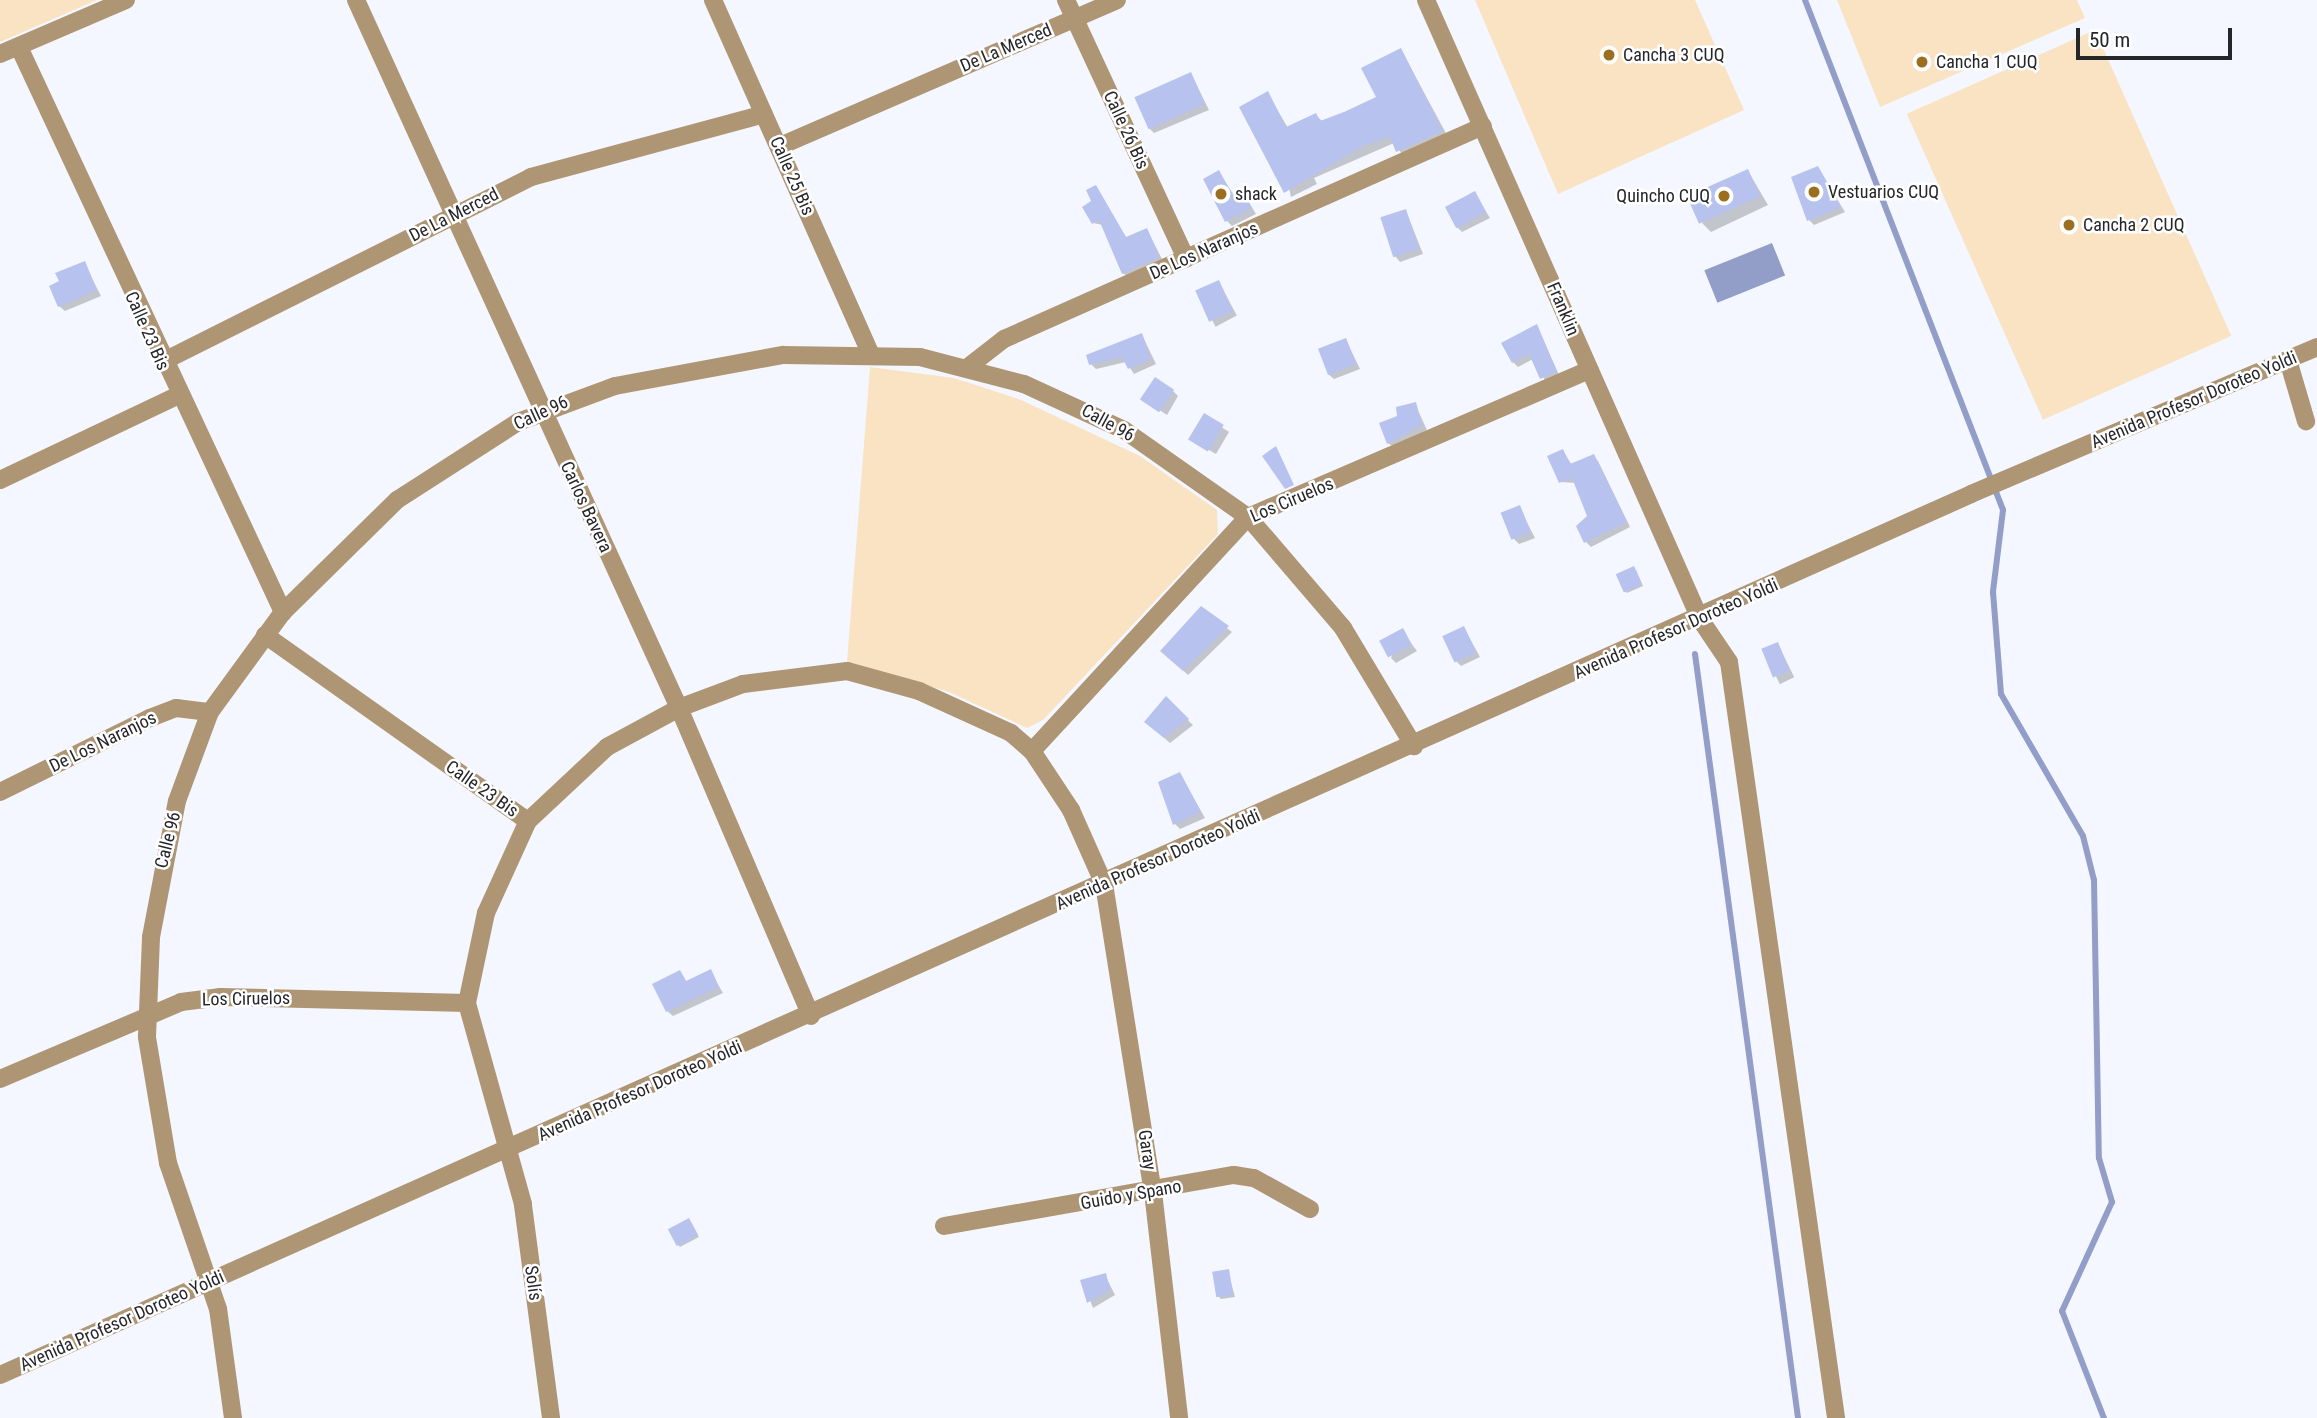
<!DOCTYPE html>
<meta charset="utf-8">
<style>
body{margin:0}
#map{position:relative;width:2317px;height:1418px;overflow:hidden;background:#f4f7ff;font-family:"Roboto Condensed",sans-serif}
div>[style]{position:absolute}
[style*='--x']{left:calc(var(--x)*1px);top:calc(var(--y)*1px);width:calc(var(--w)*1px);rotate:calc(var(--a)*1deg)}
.green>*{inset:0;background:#fae3c2;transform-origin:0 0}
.water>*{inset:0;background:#929dc8;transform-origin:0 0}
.shadow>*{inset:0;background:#0003;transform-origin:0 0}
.stream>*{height:6px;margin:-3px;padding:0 3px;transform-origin:3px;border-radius:3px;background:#929dc8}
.building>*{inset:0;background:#b7c2ef;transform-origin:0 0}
.street>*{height:18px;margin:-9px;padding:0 9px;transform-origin:9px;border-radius:9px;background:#ae9573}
.dots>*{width:19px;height:19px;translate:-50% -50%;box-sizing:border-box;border:4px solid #fff;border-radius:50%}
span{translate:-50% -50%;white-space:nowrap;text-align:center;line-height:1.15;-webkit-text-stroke:5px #fff;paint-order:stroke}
.street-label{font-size:18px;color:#25262a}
.poi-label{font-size:18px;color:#25262a}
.left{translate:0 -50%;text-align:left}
.right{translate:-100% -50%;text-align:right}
.scale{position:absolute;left:2076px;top:28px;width:156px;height:32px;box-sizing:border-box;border:4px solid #25262a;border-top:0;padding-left:9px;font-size:21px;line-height:24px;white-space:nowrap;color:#25262a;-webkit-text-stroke:5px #fff;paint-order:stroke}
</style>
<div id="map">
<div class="green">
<div style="clip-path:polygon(0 0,97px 0,0 42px)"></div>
<div style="clip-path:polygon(1475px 0,1695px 0,1744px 110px,1558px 194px)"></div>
<div style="clip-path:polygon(1837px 0,2077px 0,2085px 18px,1880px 107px)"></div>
<div style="left:2095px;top:30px;width:335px;height:206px;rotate:66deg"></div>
<div style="clip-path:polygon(870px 367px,954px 378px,1019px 399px,1140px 456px,1217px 510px,1218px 534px,1043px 720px,1027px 728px,949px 692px,847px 662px)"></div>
</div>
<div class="water">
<div style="left:1772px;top:243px;width:35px;height:73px;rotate:68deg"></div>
</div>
<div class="shadow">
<div style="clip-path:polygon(1401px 50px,1448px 137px,1404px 157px,1394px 143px,1314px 178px,1317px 184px,1291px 197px,1268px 94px,1288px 128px,1316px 115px,1323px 122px,1378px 98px)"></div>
<div style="clip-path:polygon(1191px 74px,1209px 110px,1154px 133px,1149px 128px)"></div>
<div style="clip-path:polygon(1818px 168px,1845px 212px,1814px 225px,1809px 220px)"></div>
<div style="clip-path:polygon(1748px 171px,1768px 205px,1711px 232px,1702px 223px)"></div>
<div style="clip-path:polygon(1219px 172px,1235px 197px,1243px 193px,1256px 214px,1232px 226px,1227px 221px)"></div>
<div style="clip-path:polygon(1095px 187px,1127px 239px,1147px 230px,1164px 263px,1129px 278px,1123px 273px,1103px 225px,1093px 223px)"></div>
<div style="clip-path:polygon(1475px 194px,1490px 218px,1462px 232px,1457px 227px)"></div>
<div style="clip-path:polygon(1406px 211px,1423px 254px,1400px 262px,1395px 256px)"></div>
<div style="clip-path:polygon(84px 263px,101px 296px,65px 311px,59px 306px)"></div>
<div style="left:1219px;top:282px;width:38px;height:24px;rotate:62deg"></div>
<div style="clip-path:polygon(1537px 326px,1560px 377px,1546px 382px,1533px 359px,1518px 367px,1513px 362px)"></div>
<div style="clip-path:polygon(1142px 335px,1156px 364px,1134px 374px,1126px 362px,1096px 369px,1091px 364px)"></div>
<div style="clip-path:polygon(1346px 340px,1360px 369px,1334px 379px,1328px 374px)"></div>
<div style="clip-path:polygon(1173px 391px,1178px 396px,1167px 415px,1144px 400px)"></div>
<div style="clip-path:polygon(1415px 404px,1427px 430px,1394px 448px,1388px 443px,1399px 418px)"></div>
<div style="clip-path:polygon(1205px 416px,1229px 432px,1216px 454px,1193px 441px)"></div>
<div style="clip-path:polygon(1563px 451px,1572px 465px,1593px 457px,1598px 461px,1630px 527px,1591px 547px,1586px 542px,1589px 517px,1576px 483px,1560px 482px)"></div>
<div style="clip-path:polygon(1519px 507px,1535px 538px,1519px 544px,1514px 539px)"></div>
<div style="clip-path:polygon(1636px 570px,1643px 586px,1627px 593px,1625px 591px)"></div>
<div style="clip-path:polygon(1201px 608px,1232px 632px,1188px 675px,1162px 651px)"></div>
<div style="clip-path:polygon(1464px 628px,1480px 657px,1461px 666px,1456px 661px)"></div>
<div style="clip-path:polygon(1402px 631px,1417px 651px,1396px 663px,1391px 658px)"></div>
<div style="left:1778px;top:644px;width:37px;height:16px;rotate:64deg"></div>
<div style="clip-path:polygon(1166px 699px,1193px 725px,1170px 743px,1152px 727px)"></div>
<div style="clip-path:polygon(1180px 774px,1205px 818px,1180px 829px,1175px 824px)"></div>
<div style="clip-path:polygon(710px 971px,723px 993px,673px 1016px,667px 1011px,680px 972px,687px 982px)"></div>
<div style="clip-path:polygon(691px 1222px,699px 1237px,680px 1247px,678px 1245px)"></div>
<div style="clip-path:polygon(1228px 1271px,1235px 1297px,1221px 1299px,1219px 1297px)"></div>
<div style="clip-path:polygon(1105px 1275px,1115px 1295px,1093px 1308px,1083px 1281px)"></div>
</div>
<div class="stream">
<div style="--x:1805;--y:0;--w:547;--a:68.78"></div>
<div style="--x:2003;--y:510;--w:83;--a:97"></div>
<div style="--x:1993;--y:592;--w:102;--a:85.5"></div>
<div style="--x:2001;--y:694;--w:164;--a:60"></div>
<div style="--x:2083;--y:836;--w:45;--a:76"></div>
<div style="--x:2094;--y:880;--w:278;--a:89"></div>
<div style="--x:2099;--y:1158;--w:46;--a:73.5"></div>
<div style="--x:2112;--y:1202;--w:120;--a:114.6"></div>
<div style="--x:2062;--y:1311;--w:115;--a:68.6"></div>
<div style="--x:1695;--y:654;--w:771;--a:82.32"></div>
</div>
<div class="building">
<div style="clip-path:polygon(1401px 48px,1443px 131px,1396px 152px,1390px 137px,1363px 146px,1284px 193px,1239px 107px,1268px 91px,1286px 127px,1316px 113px,1320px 121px,1344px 112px,1376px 97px,1361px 68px)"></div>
<div style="left:1191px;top:72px;width:35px;height:62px;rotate:66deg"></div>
<div style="clip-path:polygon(1818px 166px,1841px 207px,1807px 221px,1791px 177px)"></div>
<div style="left:1748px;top:169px;width:30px;height:67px;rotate:66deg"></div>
<div style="clip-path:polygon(1219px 170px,1233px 196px,1243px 191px,1252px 208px,1225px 222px,1203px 179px)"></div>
<div style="clip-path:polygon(1096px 185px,1126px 237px,1147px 228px,1160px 257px,1122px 274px,1099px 220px,1092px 224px,1082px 207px,1091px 201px,1086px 190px)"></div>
<div style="left:1475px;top:191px;width:24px;height:34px;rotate:62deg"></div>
<div style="left:1406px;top:209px;width:42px;height:27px;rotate:72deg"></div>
<div style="clip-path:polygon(85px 261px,97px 290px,58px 307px,49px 286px,59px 281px,55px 273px)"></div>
<div style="left:1219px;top:280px;width:34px;height:26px;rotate:66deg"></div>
<div style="clip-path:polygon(1537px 324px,1557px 372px,1540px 379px,1529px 354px,1512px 363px,1501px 343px)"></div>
<div style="clip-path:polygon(1142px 333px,1151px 359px,1128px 369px,1122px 357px,1089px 365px,1086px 355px)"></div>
<div style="left:1346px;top:338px;width:28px;height:30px;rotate:69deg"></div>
<div style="left:1155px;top:377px;width:23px;height:27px;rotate:34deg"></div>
<div style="clip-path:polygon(1416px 402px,1422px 425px,1387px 444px,1379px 423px,1397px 416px,1396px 407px)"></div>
<div style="left:1204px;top:413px;width:23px;height:31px;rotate:31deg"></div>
<div style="clip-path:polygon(1276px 446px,1294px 485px,1285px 489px,1262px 456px)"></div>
<div style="clip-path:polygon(1563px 449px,1570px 464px,1594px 454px,1627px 522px,1584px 543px,1576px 526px,1587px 516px,1572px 478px,1559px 483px,1547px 456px)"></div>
<div style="left:1520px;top:505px;width:29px;height:21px;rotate:68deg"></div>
<div style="left:1634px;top:566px;width:20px;height:20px;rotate:66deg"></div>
<div style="clip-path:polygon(1201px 606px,1229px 626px,1183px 671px,1160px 651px)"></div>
<div style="left:1464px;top:626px;width:29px;height:24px;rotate:65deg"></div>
<div style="left:1403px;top:628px;width:19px;height:27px;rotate:62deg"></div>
<div style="left:1778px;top:642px;width:31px;height:18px;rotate:68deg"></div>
<div style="clip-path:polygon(1166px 696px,1189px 719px,1164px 738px,1144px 722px)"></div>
<div style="clip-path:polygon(1180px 772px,1201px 812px,1173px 825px,1158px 782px)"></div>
<div style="clip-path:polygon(711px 969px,719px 987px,666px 1012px,652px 984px,680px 970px,686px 981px)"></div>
<div style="left:689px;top:1218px;width:19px;height:24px;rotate:62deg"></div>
<div style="left:1229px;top:1269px;width:26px;height:17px;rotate:81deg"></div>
<div style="clip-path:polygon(1106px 1273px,1110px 1290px,1087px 1303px,1080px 1280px)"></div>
</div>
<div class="street">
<div style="--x:356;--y:0;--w:778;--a:65.48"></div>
<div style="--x:679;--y:708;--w:335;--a:66.8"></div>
<div style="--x:713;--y:0;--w:386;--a:66"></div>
<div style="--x:1066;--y:0;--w:285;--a:65.1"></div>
<div style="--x:1426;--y:0;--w:677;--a:66.12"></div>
<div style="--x:1700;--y:619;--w:52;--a:56"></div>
<div style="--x:1729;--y:662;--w:764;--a:81.94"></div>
<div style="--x:19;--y:47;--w:624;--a:64.96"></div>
<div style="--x:0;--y:54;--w:137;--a:-23.2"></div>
<div style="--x:780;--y:146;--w:367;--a:-23.4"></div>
<div style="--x:2288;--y:360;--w:64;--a:73.6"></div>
<div style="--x:162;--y:362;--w:413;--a:-26.6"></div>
<div style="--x:531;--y:177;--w:241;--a:-15.1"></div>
<div style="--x:968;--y:367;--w:46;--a:-37.9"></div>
<div style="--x:1004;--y:339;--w:524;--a:-23.97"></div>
<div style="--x:0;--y:480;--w:196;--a:-25.4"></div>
<div style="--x:265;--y:635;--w:322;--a:35.3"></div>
<div style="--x:1032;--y:751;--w:318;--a:-47.3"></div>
<div style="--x:1248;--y:517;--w:372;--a:-23.3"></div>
<div style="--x:0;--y:792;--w:167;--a:-26.3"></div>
<div style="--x:150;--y:718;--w:28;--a:-21"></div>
<div style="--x:176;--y:708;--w:34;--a:7"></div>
<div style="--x:0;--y:1079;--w:197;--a:-23"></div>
<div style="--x:181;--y:1002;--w:40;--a:-7.1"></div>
<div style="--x:221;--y:997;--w:246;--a:1.4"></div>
<div style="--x:944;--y:1226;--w:294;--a:-10"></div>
<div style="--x:1234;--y:1175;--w:20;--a:9"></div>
<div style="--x:1254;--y:1178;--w:64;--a:29"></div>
<div style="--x:0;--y:1375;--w:2159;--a:-24.08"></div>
<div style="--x:1971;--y:494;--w:376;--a:-23"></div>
<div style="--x:233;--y:1418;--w:110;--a:-97.8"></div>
<div style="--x:218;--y:1309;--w:154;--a:-108.9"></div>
<div style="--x:168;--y:1163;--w:128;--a:-99.5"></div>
<div style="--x:147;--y:1037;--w:100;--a:-87.7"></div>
<div style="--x:151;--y:937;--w:138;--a:-79.2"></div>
<div style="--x:177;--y:801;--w:95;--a:-69.7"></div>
<div style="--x:210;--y:712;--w:124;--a:-53.9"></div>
<div style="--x:283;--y:612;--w:160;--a:-44.5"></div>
<div style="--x:397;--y:500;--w:144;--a:-32.8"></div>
<div style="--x:518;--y:422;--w:103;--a:-20.4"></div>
<div style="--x:615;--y:386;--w:171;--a:-10.5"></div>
<div style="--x:783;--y:355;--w:137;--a:0.8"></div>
<div style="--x:920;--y:357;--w:107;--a:14.6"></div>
<div style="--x:1024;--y:384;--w:110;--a:24.7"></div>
<div style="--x:1124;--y:430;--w:151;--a:35.1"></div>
<div style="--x:1248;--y:517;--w:146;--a:49.4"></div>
<div style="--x:1343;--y:628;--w:138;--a:59"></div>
<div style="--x:551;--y:1418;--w:216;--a:-97.5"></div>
<div style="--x:523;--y:1204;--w:209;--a:-105.6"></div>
<div style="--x:467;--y:1003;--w:92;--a:-78.1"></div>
<div style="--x:486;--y:913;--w:101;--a:-65.5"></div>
<div style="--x:528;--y:821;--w:108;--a:-43.1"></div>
<div style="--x:607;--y:747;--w:82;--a:-28.4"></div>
<div style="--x:679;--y:708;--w:68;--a:-20.6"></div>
<div style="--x:743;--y:684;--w:105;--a:-7.1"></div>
<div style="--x:847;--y:671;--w:75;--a:15.5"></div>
<div style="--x:919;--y:691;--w:101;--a:24.5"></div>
<div style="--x:1011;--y:733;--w:28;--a:41"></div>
<div style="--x:1032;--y:751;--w:71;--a:56.5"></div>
<div style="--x:1071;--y:810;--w:81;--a:66"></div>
<div style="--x:1104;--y:884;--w:312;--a:81"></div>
<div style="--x:1153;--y:1192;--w:227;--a:83.4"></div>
</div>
<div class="dots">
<div style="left:1609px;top:55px;background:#9c6e1f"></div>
<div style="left:1922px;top:62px;background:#9c6e1f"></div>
<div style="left:1814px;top:192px;background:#9c6e1f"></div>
<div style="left:1221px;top:194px;background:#9c6e1f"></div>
<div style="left:1724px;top:196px;background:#9c6e1f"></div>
<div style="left:2069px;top:225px;background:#9c6e1f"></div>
</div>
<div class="street-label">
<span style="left:1006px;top:48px;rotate:-23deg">De La Merced</span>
<span style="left:1126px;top:130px;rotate:65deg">Calle 26 Bis</span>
<span style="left:792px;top:176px;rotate:66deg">Calle 25 Bis</span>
<span style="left:454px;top:215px;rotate:-27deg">De La Merced</span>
<span style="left:1204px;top:251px;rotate:-24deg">De Los Naranjos</span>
<span style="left:1563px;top:309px;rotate:67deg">Franklin</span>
<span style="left:147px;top:331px;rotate:66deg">Calle 23 Bis</span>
<span style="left:2194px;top:400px;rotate:-23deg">Avenida Profesor Doroteo Yoldi</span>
<span style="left:541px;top:413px;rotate:-25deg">Calle 96</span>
<span style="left:1108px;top:423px;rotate:29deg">Calle 96</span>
<span style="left:1292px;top:500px;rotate:-23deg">Los Ciruelos</span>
<span style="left:586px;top:507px;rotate:65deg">Carlos Bavera</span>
<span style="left:1676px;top:629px;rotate:-24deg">Avenida Profesor Doroteo Yoldi</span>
<span style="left:103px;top:742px;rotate:-26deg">De Los Naranjos</span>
<span style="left:482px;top:789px;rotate:35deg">Calle 23 Bis</span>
<span style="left:168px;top:840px;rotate:-76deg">Calle 96</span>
<span style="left:1158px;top:860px;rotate:-24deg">Avenida Profesor Doroteo Yoldi</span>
<span style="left:246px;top:999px;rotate:-1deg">Los Ciruelos</span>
<span style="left:640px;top:1091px;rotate:-24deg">Avenida Profesor Doroteo Yoldi</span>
<span style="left:1147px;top:1150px;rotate:82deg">Garay</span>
<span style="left:1131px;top:1195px;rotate:-10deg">Guido y Spano</span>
<span style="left:533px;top:1283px;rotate:82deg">Solís</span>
<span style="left:122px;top:1321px;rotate:-24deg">Avenida Profesor Doroteo Yoldi</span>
</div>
<div class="poi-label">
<span class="left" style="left:1623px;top:55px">Cancha 3 CUQ</span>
<span class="left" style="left:1936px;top:62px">Cancha 1 CUQ</span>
<span class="left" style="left:1828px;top:192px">Vestuarios CUQ</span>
<span class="left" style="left:1235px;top:194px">shack</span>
<span class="right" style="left:1710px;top:196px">Quincho CUQ</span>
<span class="left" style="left:2083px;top:225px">Cancha 2 CUQ</span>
</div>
<div class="scale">50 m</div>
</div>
